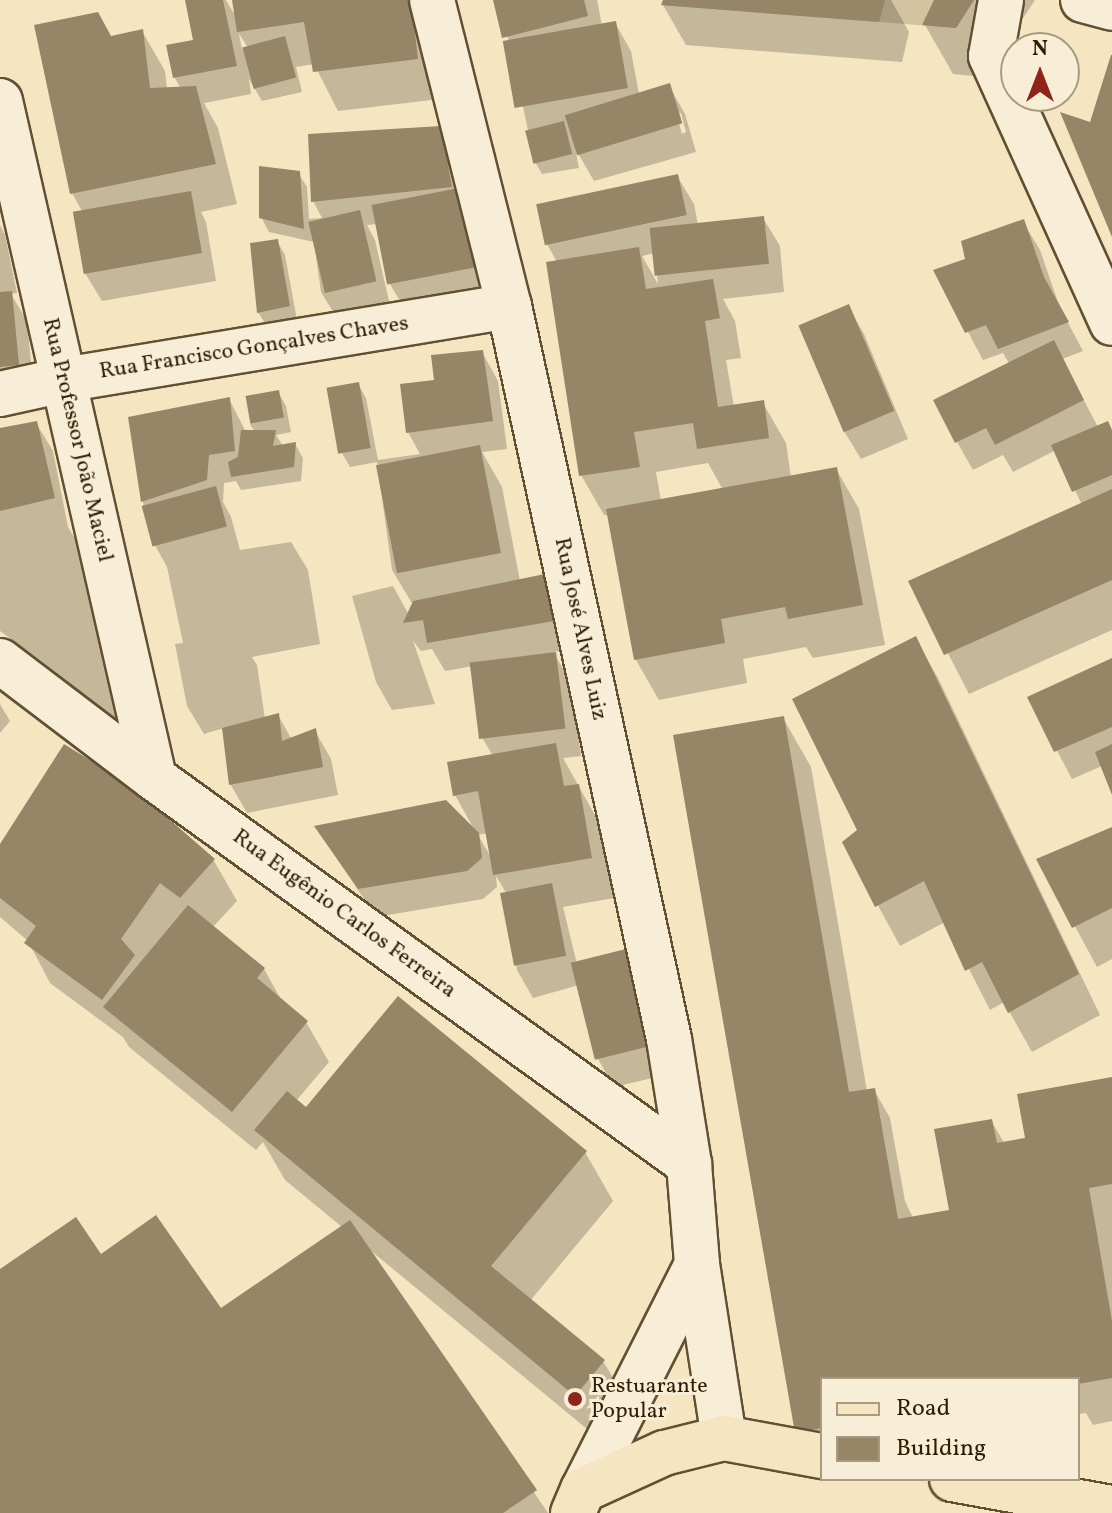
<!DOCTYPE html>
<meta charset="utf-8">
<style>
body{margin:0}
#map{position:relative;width:1112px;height:1513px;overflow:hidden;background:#f5e5c1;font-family:Vollkorn,serif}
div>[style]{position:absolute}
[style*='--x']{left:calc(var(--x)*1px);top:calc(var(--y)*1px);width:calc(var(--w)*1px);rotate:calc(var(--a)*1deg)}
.green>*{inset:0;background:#d4c3a1}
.shadow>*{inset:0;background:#0003}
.building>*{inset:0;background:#968566;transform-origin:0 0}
.roads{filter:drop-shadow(2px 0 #615032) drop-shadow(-2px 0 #615032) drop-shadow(0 2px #615032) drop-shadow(0 -2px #615032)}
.minor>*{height:44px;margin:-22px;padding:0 22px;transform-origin:22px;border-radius:22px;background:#f8eed7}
.primary>*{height:44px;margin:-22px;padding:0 22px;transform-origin:22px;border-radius:22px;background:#f5e5c1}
.dots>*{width:22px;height:22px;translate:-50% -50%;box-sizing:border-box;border:4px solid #f8eed7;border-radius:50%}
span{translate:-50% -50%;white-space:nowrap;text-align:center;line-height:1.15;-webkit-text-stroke:6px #f8eed7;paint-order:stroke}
.street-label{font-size:22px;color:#301e03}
.poi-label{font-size:22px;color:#301e03}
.left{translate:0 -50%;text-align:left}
.legend{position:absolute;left:820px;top:1377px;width:260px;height:104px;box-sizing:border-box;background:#f8eed7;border:2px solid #a89b82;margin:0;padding:10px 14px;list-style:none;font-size:24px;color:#301e03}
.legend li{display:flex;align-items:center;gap:16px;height:40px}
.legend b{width:40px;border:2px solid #a89b82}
.north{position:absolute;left:1000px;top:32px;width:80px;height:80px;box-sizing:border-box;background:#f8eed7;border:2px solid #a89b82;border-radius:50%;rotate:0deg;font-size:22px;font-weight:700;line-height:32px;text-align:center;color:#301e03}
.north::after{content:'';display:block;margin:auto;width:28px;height:36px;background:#8f2418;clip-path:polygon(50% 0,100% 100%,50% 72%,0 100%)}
</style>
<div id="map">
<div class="green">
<div style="clip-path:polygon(663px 0,974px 0,956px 28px,661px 5px)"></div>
</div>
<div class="shadow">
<div style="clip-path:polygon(evenodd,187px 0,226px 0,237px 19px,234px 0,423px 0,440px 99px,338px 111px,314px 64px,296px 67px,302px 92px,262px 101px,249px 79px,251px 94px,204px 103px,218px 128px,237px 204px,201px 212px,206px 222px,216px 281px,102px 301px,85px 273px,83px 213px,72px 193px,110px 38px,142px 31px,165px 71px,167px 89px,181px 89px,175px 78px,195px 42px,187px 0,239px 35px,240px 35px,248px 48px,242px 49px,239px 35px)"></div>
<div style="clip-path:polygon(evenodd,495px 0,597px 0,602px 26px,615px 23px,631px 51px,639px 94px,669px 86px,685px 114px,696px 152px,594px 181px,575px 148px,579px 168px,542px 174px,534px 160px,511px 48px,495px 0,676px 113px,681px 113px,686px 132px,682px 134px,676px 113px)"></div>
<div style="clip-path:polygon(665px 0,891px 0,909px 32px,902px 62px,686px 45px,663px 5px)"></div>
<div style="clip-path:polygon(937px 0,1035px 0,984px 77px,953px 74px,925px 25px)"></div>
<div style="clip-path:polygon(440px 128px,456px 156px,489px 296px,405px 309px,388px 281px,377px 224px,367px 225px,375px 240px,391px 310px,338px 320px,321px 292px,314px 242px,269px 232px,261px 217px,298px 173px,307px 187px,309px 219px,322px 218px,313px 201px)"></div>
<div style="clip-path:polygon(evenodd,677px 176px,694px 204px,698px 225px,763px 218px,780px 246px,784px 292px,723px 299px,735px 321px,741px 358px,726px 360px,734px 407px,763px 403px,786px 443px,791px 477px,836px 469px,859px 509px,885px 645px,813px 658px,806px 647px,743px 659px,747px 683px,659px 700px,636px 660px,609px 515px,604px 515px,581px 475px,557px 262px,547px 244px,677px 176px,655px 253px,658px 284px,642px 256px,655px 253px,677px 176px,708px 463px,723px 490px,661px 501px,656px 472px,708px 463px)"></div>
<div style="clip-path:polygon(1023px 222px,1040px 250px,1060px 308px,1083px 351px,1062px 359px,1098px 427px,1112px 432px,1112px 630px,969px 694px,911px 582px,1082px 505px,1056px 450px,1013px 472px,1003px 455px,973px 470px,957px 442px,1010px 365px,1003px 353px,983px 360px,936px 272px,968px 260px)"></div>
<div style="clip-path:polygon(0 225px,5px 235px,17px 293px,11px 294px,27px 321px,34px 393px,0 396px)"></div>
<div style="clip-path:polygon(277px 241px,285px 255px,297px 320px,267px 326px,258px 312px)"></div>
<div style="clip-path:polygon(848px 306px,864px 334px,908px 439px,861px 459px,844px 431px)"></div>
<div style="clip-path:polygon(evenodd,482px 352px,498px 381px,507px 449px,482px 452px,502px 487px,520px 581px,544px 576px,560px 604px,569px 649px,553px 652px,571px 682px,581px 756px,563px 758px,601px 826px,614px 898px,563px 907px,577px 964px,625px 952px,641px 980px,665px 1075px,614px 1087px,598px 1059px,579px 985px,533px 998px,517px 970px,508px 896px,496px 876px,497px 887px,483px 899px,376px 917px,317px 828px,474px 829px,455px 795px,493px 756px,483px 739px,473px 666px,445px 671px,432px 649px,421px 651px,413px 641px,435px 704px,392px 710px,376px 682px,352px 596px,393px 586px,409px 615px,413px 605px,392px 570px,377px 462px,350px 467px,342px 453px,358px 384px,366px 398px,378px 460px,420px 454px,408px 432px,437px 382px,482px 352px,488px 833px,492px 859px,478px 835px,488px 833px)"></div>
<div style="clip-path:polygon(278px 392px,286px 406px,291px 432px,276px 435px,283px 446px,295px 444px,303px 458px,301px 481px,241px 490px,236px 481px,224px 483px,223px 502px,231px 517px,240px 550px,291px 542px,308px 570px,320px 644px,252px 657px,257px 665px,265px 719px,278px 715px,292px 740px,315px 731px,331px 759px,338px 795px,247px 813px,231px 785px,224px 728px,204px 734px,187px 706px,175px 644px,183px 643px,167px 567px,156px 547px,144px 508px,130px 419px,229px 399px,246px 432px,255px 432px,250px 424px)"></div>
<div style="clip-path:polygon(36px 423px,53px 451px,68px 527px,85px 556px,135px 738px,96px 711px,44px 663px,0 631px,0 430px)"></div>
<div style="clip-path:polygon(915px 638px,938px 678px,1100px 1015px,1032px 1052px,1004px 1002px,990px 1010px,945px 922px,900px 946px,844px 843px,859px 831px)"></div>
<div style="clip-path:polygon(1112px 660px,1112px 790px,1102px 766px,1072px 779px,1029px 698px)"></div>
<div style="clip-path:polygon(0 704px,10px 721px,0 733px)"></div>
<div style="clip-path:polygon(783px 718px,811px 767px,867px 1091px,874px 1090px,890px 1118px,905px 1201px,913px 1218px,951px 1212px,991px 1121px,1005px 1144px,1027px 1140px,1112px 1079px,1112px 1421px,1093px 1425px,1086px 1413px,1078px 1414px,1078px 1379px,822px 1379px,822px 1472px,797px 1432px)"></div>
<div style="clip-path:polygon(1112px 829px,1112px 959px,1097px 967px,1039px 860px)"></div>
<div style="clip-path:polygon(0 848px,214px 861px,237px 901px,212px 928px,264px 969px,283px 1003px,306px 1022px,329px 1062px,296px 1101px,306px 1109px,585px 1152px,613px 1201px,530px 1301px,603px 1361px,632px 1410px,604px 1443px,370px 1250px,548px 1513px,0 1513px,0 1271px,101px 1256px,220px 1311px,342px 1227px,285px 1180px,263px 1142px,256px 1150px,129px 1047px,123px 1037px,50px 983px,28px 941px,0 917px)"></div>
</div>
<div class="building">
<div style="clip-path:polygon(185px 0,223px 0,237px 66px,173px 78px,166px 45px,193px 40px)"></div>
<div style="clip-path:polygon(232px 0,411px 0,418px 59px,313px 72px,304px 22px,237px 32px)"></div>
<div style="clip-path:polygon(493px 0,584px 0,588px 16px,502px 38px)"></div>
<div style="clip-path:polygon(663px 0,885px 0,879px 22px,661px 5px)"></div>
<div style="clip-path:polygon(934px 0,974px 0,956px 28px,922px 25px)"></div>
<div style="clip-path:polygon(98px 12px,111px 36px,143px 29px,150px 88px,196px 86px,216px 164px,70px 194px,34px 25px)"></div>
<div style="left:616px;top:21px;width:68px;height:115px;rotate:80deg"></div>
<div style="left:285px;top:36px;width:43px;height:44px;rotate:75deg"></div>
<div style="clip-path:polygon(1111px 55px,1112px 55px,1112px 237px,1060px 112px,1090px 122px)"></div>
<div style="left:670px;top:83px;width:42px;height:110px;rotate:73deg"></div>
<div style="left:564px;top:121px;width:34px;height:40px;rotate:76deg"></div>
<div style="clip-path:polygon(441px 126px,452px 187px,311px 202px,308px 134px)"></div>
<div style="clip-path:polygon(259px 166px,300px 171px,304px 229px,259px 218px)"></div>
<div style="left:678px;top:174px;width:42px;height:145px;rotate:78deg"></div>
<div style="left:459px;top:188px;width:81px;height:89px;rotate:79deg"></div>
<div style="left:191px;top:191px;width:63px;height:120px;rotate:80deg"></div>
<div style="left:360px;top:210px;width:73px;height:53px;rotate:77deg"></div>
<div style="left:764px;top:216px;width:48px;height:115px;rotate:84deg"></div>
<div style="clip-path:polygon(1024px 219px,1044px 277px,1069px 322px,998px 349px,986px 325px,965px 333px,933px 270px,965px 259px,961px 241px)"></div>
<div style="clip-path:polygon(278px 239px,290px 306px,257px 313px,250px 243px)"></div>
<div style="clip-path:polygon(639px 247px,646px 289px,713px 279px,720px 318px,705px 321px,718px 407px,764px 400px,769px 438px,697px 449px,693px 423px,634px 432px,640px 467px,579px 476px,546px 262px)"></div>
<div style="clip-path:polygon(12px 291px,19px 365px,0 367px,0 292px)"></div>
<div style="left:849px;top:304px;width:116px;height:55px;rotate:67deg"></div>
<div style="clip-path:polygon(1054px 340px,1084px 400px,995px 445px,986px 428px,955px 443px,933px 400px)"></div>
<div style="clip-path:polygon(483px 350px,493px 421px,406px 433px,400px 384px,434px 380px,431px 355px)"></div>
<div style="left:359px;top:382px;width:67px;height:33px;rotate:80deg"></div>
<div style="left:279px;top:390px;width:28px;height:34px;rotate:80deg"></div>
<div style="clip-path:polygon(230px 397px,235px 451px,209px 455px,207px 480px,141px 502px,128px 417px)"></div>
<div style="clip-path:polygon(37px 421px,55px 498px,0 511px,0 428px)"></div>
<div style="clip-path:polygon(1108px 421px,1112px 430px,1112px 475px,1072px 492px,1051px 445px)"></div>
<div style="clip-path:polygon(241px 430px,276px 430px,273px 446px,296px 442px,294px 467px,231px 477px,228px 462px,238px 457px)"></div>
<div style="left:480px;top:445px;width:110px;height:106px;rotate:79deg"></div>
<div style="clip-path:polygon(837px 467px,863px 605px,788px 619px,785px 607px,721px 619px,725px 643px,634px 660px,606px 509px)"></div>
<div style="left:216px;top:486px;width:42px;height:77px;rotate:75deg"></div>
<div style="clip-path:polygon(1112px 489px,1112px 580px,944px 655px,908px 581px)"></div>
<div style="clip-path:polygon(545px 574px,554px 621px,427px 643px,423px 620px,403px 623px,413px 601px)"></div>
<div style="clip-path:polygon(916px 636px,1079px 974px,1008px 1013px,982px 962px,965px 971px,924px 881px,875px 907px,842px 842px,857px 830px,792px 699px)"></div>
<div style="left:556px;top:652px;width:77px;height:87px;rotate:83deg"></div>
<div style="clip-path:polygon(1112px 658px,1112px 727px,1054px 752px,1027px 697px)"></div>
<div style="clip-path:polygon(279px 713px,282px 741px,316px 728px,323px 767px,229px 785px,222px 728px)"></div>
<div style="clip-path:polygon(784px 716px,849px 1092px,875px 1088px,898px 1219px,949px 1210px,934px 1129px,992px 1119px,997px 1143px,1025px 1138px,1017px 1094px,1112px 1077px,1112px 1184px,1089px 1188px,1112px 1321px,1112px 1378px,1078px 1384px,1078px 1379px,822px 1379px,822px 1428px,795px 1433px,673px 735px)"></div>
<div style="clip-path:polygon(556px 743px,564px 786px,579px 784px,592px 858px,493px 875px,478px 791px,453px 796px,447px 762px)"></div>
<div style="clip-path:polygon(64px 744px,131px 786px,215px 859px,180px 898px,160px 883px,121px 939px,135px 955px,102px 1000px,24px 943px,36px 926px,0 898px,0 844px)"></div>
<div style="clip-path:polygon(1112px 744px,1112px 795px,1095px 752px)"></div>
<div style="clip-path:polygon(446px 800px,479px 833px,482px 858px,467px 871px,358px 889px,314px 826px)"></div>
<div style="clip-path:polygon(1112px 827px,1112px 908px,1072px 928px,1036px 859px)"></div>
<div style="left:552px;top:883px;width:74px;height:53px;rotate:79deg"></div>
<div style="clip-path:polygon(188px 905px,265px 968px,257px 978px,308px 1021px,232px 1112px,103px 1007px)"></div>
<div style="left:626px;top:949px;width:100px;height:57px;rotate:76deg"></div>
<div style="clip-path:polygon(398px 996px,587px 1151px,491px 1266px,605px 1360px,575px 1396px,254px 1130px,287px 1091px,306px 1107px)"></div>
<div style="clip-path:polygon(156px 1215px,221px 1308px,350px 1220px,537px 1490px,503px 1513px,0 1513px,0 1269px,76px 1217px,101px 1254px)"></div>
</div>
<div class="roads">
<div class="minor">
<div style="--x:432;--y:0;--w:316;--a:75.9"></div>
<div style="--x:509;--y:306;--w:750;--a:77.69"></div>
<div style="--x:669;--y:1039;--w:127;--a:80.9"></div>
<div style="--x:689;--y:1164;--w:100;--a:85.4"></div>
<div style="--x:1001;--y:0;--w:57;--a:100.1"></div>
<div style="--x:991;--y:56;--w:293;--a:65.6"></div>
<div style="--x:1083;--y:0;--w:30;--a:15"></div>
<div style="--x:0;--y:101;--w:694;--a:77.18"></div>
<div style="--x:0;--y:394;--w:65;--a:-12.5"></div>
<div style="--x:63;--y:380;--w:452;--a:-9.4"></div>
<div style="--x:0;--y:661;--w:193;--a:37.2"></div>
<div style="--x:154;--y:778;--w:660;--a:35.81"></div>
<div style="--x:583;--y:1490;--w:253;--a:-63.2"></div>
<div style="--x:697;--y:1264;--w:176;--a:81.2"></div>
</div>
<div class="primary">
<div style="--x:952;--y:1479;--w:163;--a:10.3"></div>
<div style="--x:573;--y:1513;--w:25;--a:-67"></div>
<div style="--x:583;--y:1490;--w:89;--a:-24.6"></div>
<div style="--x:664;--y:1453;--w:62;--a:-14"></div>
<div style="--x:724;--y:1438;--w:100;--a:10.4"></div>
</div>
</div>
<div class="dots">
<div style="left:575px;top:1399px;background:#8f2418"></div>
</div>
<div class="street-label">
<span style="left:254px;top:348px;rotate:-9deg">Rua Francisco Gonçalves Chaves</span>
<span style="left:77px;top:440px;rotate:77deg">Rua Professor João Maciel</span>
<span style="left:580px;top:629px;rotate:78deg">Rua José Alves Luiz</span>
<span style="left:344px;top:914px;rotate:36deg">Rua Eugênio Carlos Ferreira</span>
</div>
<div class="poi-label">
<span class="left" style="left:591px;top:1399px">Restuarante<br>Popular</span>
</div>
<ul class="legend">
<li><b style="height:10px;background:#f5e5c1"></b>Road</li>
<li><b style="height:22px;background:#968566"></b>Building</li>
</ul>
<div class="north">N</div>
</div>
